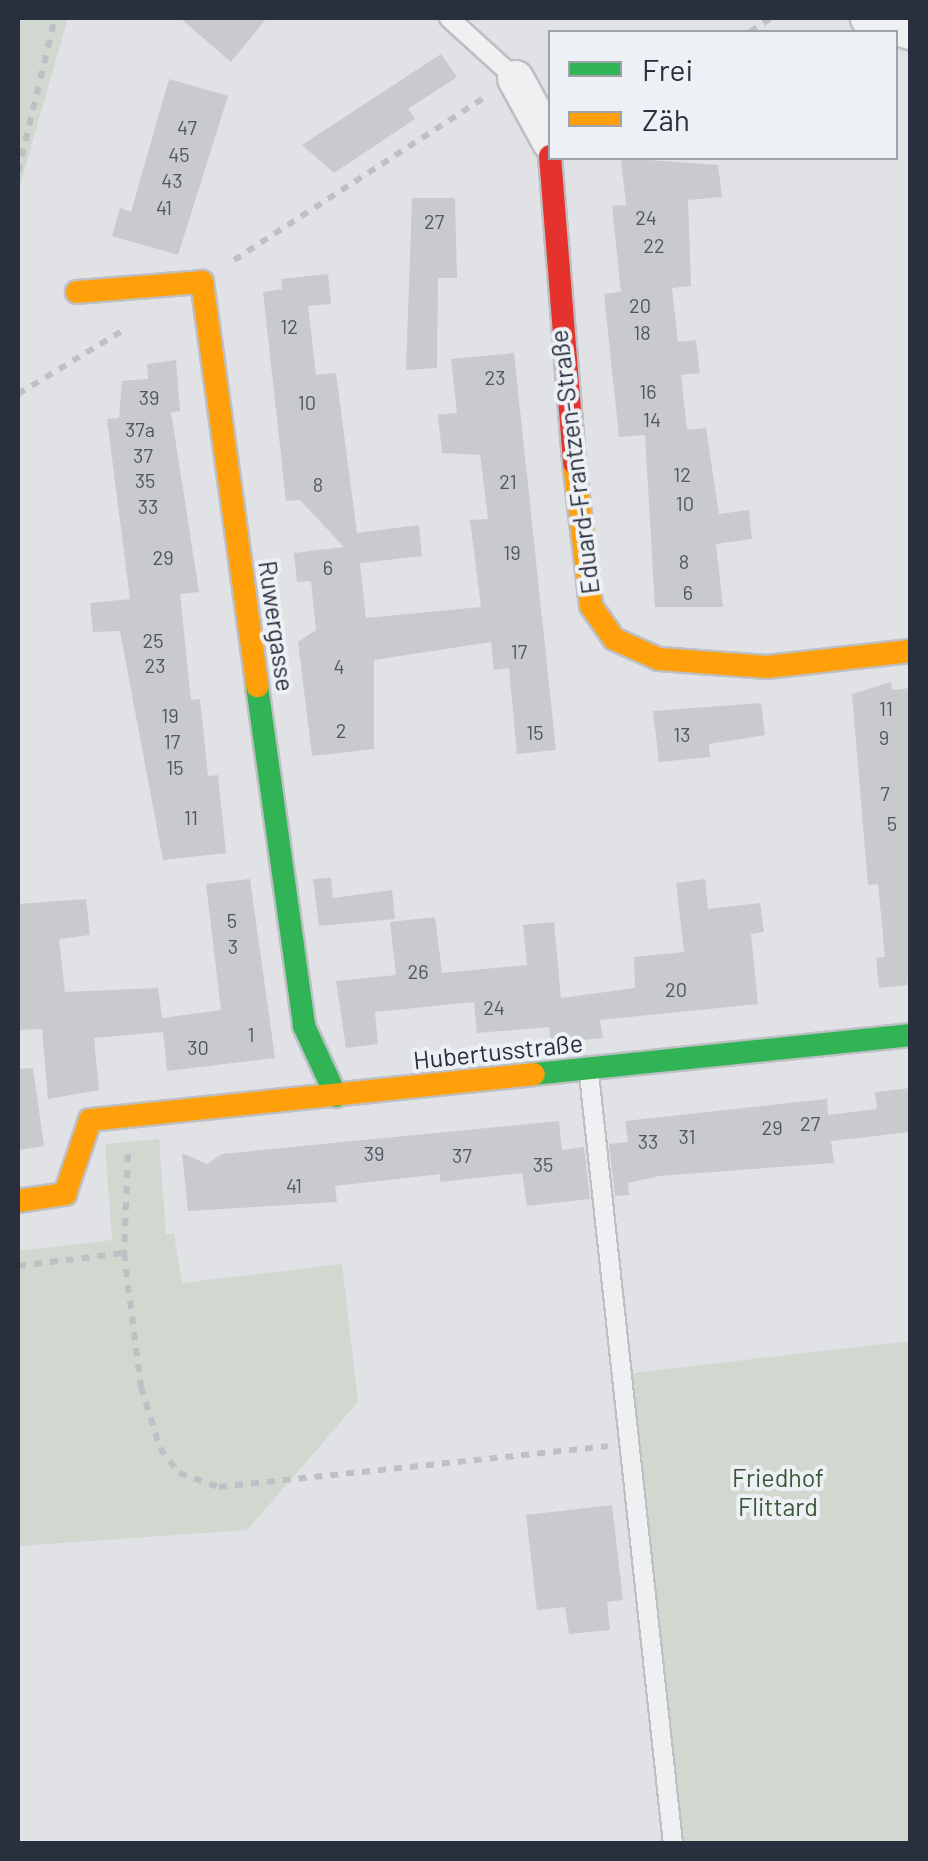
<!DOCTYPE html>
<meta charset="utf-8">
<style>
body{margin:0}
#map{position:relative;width:928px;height:1861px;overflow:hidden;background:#e0e2e5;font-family:Barlow,sans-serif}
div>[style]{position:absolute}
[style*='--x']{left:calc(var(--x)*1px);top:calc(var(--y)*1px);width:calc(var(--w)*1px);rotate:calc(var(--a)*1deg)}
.green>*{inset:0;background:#d0d8d0}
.building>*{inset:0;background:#c8cacd}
.path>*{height:6px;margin-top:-3px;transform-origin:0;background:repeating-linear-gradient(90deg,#bec0c5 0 8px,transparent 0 16px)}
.roads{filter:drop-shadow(2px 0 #bec0c3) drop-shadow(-2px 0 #bec0c3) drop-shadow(0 2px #bec0c3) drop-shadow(0 -2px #bec0c3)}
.lane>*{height:18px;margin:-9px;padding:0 9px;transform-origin:9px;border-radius:9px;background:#eff0f1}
.street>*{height:35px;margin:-17.5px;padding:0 17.5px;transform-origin:17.5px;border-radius:17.5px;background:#eff0f1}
.fast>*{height:22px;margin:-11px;padding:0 11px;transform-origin:11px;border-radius:11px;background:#30b455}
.slow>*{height:22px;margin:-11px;padding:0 11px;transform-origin:11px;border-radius:11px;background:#ff9f0a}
.jam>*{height:22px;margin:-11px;padding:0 11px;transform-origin:11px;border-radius:11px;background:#e5322d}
span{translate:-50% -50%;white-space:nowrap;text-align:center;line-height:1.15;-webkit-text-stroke:8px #edf0f4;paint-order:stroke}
.number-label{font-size:20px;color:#515662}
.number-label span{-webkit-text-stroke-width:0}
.street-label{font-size:25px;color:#282f3d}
.park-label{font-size:25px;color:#3b5836}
.frame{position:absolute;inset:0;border:20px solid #282f3d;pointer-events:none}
.legend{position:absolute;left:548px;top:30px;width:350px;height:130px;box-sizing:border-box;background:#edf0f4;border:2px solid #9ea3ab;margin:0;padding:12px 18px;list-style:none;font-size:30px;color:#282f3d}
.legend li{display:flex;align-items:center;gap:20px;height:50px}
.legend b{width:50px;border:2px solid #9ea3ab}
</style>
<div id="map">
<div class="green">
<div style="clip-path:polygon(18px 18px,68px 18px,18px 192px)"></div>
<div style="clip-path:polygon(159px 1139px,166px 1234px,174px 1234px,182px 1283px,342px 1264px,358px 1402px,247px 1530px,18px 1546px,18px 1251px,112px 1240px,105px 1144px)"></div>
<div style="clip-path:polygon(910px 1341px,910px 1843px,679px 1843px,633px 1373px)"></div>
</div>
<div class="building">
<div style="clip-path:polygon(180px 18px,267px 18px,231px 62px)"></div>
<div style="clip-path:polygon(441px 54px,457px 77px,408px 109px,415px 119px,334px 173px,302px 145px)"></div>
<div style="clip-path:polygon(169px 79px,228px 96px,178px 255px,112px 236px,120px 208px,131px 212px)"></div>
<div style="clip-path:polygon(621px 158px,718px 165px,722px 197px,688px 200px,691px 286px,672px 288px,678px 342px,696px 340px,700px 373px,681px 375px,687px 430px,706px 428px,719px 514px,749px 510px,752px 539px,716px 544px,723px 607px,655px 607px,645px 435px,619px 437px,604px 294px,621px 292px,612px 206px,626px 205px)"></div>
<div style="clip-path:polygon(412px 198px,455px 198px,457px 278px,438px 278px,437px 368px,406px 370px)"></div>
<div style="clip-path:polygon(328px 274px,331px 304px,308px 306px,316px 375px,336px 373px,357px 533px,419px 525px,422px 556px,360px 563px,366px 618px,481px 607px,470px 520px,488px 519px,480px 455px,442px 453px,438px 415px,457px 413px,451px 359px,514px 353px,556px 750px,517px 754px,509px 668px,494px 670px,491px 642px,374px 660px,374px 749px,312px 756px,298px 642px,316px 630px,311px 581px,297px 582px,294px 553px,344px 547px,300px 500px,286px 501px,263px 292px,282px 289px,281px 279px)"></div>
<div style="clip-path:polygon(176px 360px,180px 411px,171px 412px,199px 592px,180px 594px,191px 700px,200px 699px,208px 776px,218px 775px,226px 853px,163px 860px,120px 631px,93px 632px,90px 603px,130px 599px,107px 419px,119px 418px,122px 381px,148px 379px,147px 364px)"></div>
<div style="clip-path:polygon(891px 682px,892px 690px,910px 688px,910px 956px,907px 985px,879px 988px,876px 958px,885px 957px,878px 884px,868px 885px,852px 694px)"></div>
<div style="clip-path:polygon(761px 703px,765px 735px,709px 744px,710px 757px,659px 762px,653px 711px)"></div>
<div style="clip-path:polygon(331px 878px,333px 898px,392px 890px,395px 919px,319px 926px,313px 879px)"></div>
<div style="clip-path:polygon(250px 879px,275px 1058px,167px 1071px,163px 1032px,94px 1038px,99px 1090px,48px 1099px,42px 1029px,18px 1030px,18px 904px,86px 899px,90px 935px,59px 939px,65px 992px,158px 988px,162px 1018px,221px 1010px,206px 884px)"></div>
<div style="clip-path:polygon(705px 879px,708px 909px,760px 903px,764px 932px,751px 934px,758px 1004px,600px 1020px,603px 1038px,551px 1043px,549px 1027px,477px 1033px,474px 1002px,375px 1012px,378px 1044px,346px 1048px,336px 981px,396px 975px,390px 922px,435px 917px,442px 973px,527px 965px,523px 925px,554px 922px,561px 998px,635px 988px,634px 957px,684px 952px,676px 883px)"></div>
<div style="clip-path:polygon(33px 1068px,44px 1146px,18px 1150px,18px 1069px)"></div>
<div style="clip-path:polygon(910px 1088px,910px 1132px,831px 1141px,834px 1163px,659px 1176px,628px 1183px,629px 1195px,615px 1196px,609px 1144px,628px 1142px,625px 1121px,827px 1099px,828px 1115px,877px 1109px,875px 1092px)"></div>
<div style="clip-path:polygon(559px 1121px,562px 1150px,584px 1147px,590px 1199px,527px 1206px,522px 1173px,440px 1182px,440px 1174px,335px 1186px,337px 1202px,188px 1211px,182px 1153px,207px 1164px,222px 1154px)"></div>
<div style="clip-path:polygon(612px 1505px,623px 1600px,607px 1602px,610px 1630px,569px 1634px,565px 1607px,537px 1610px,526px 1515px)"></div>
</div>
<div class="path">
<div style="--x:750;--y:32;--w:25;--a:-34"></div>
<div style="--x:18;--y:172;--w:158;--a:-76.5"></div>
<div style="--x:234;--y:260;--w:303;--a:-33"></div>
<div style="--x:18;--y:394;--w:122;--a:-31.2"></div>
<div style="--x:128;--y:1154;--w:99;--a:92.3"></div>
<div style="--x:124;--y:1253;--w:135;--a:82.8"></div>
<div style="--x:141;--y:1387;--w:64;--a:72.7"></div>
<div style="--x:160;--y:1448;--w:31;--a:53"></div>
<div style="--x:179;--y:1473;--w:42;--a:19.3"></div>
<div style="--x:219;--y:1487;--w:391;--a:-6"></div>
<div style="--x:18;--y:1266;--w:107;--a:-7"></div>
</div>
<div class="roads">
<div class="lane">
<div style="--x:449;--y:18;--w:89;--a:42.3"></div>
<div style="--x:589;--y:1074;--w:775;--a:83.77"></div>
</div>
<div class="street">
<div style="--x:868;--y:18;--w:44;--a:17.2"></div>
<div style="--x:515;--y:78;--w:73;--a:61.3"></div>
</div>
<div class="fast">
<div style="--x:257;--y:686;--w:343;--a:82.1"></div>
<div style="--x:304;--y:1026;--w:77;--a:65.4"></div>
<div style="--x:534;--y:1074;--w:378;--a:-5.9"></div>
</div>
<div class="slow">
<div style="--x:77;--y:292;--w:125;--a:-4.6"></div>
<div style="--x:202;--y:282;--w:408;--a:82.2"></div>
<div style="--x:574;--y:463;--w:144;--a:83.2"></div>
<div style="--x:591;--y:606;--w:40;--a:55.1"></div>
<div style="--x:614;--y:639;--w:49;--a:24"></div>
<div style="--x:659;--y:659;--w:108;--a:4.2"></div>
<div style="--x:767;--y:667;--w:144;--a:-6.4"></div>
<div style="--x:18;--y:1201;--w:48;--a:-8.5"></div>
<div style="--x:65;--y:1194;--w:78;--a:-71.3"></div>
<div style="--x:90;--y:1120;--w:446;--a:-5.9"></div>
</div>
<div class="jam">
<div style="--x:550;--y:156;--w:308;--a:85.5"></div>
</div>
</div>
<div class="number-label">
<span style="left:187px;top:127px">47</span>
<span style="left:179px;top:154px">45</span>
<span style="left:172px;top:180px">43</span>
<span style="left:164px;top:207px">41</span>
<span style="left:646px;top:217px">24</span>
<span style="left:434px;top:221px">27</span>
<span style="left:654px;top:245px">22</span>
<span style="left:640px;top:305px">20</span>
<span style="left:289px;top:326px">12</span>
<span style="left:642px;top:332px">18</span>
<span style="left:495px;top:377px">23</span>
<span style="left:648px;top:391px">16</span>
<span style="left:149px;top:397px">39</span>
<span style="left:307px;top:402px">10</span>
<span style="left:652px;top:419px">14</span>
<span style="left:140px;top:429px">37a</span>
<span style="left:143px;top:455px">37</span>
<span style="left:682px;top:474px">12</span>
<span style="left:145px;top:480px">35</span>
<span style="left:508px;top:481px">21</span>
<span style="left:318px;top:484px">8</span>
<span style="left:685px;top:503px">10</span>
<span style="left:148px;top:506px">33</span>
<span style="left:512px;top:552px">19</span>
<span style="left:163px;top:557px">29</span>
<span style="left:684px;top:561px">8</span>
<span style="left:328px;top:567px">6</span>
<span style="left:688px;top:592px">6</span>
<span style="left:153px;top:640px">25</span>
<span style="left:519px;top:651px">17</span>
<span style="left:155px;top:665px">23</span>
<span style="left:339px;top:666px">4</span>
<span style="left:886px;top:708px">11</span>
<span style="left:170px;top:715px">19</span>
<span style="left:341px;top:730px">2</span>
<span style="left:535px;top:732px">15</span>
<span style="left:682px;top:734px">13</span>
<span style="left:884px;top:737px">9</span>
<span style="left:172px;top:741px">17</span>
<span style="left:175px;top:767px">15</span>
<span style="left:885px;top:793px">7</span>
<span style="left:191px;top:817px">11</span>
<span style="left:892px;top:823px">5</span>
<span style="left:232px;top:920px">5</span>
<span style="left:233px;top:946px">3</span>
<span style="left:418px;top:971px">26</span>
<span style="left:676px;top:989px">20</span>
<span style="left:494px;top:1007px">24</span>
<span style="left:251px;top:1034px">1</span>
<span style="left:198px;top:1047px">30</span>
<span style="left:810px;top:1123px">27</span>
<span style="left:772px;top:1127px">29</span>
<span style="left:687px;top:1136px">31</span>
<span style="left:648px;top:1141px">33</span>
<span style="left:374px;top:1153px">39</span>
<span style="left:462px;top:1155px">37</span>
<span style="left:543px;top:1164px">35</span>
<span style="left:294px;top:1185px">41</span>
</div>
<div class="street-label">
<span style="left:574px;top:462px;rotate:-97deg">Eduard-Frantzen-Straße</span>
<span style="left:277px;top:626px;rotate:82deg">Ruwergasse</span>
<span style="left:498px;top:1051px;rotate:-6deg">Hubertusstraße</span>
</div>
<div class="park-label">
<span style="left:778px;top:1492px">Friedhof<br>Flittard</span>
</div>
<div class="frame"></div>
<ul class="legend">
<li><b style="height:12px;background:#30b455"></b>Frei</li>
<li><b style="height:12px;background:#ff9f0a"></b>Zäh</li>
</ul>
</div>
